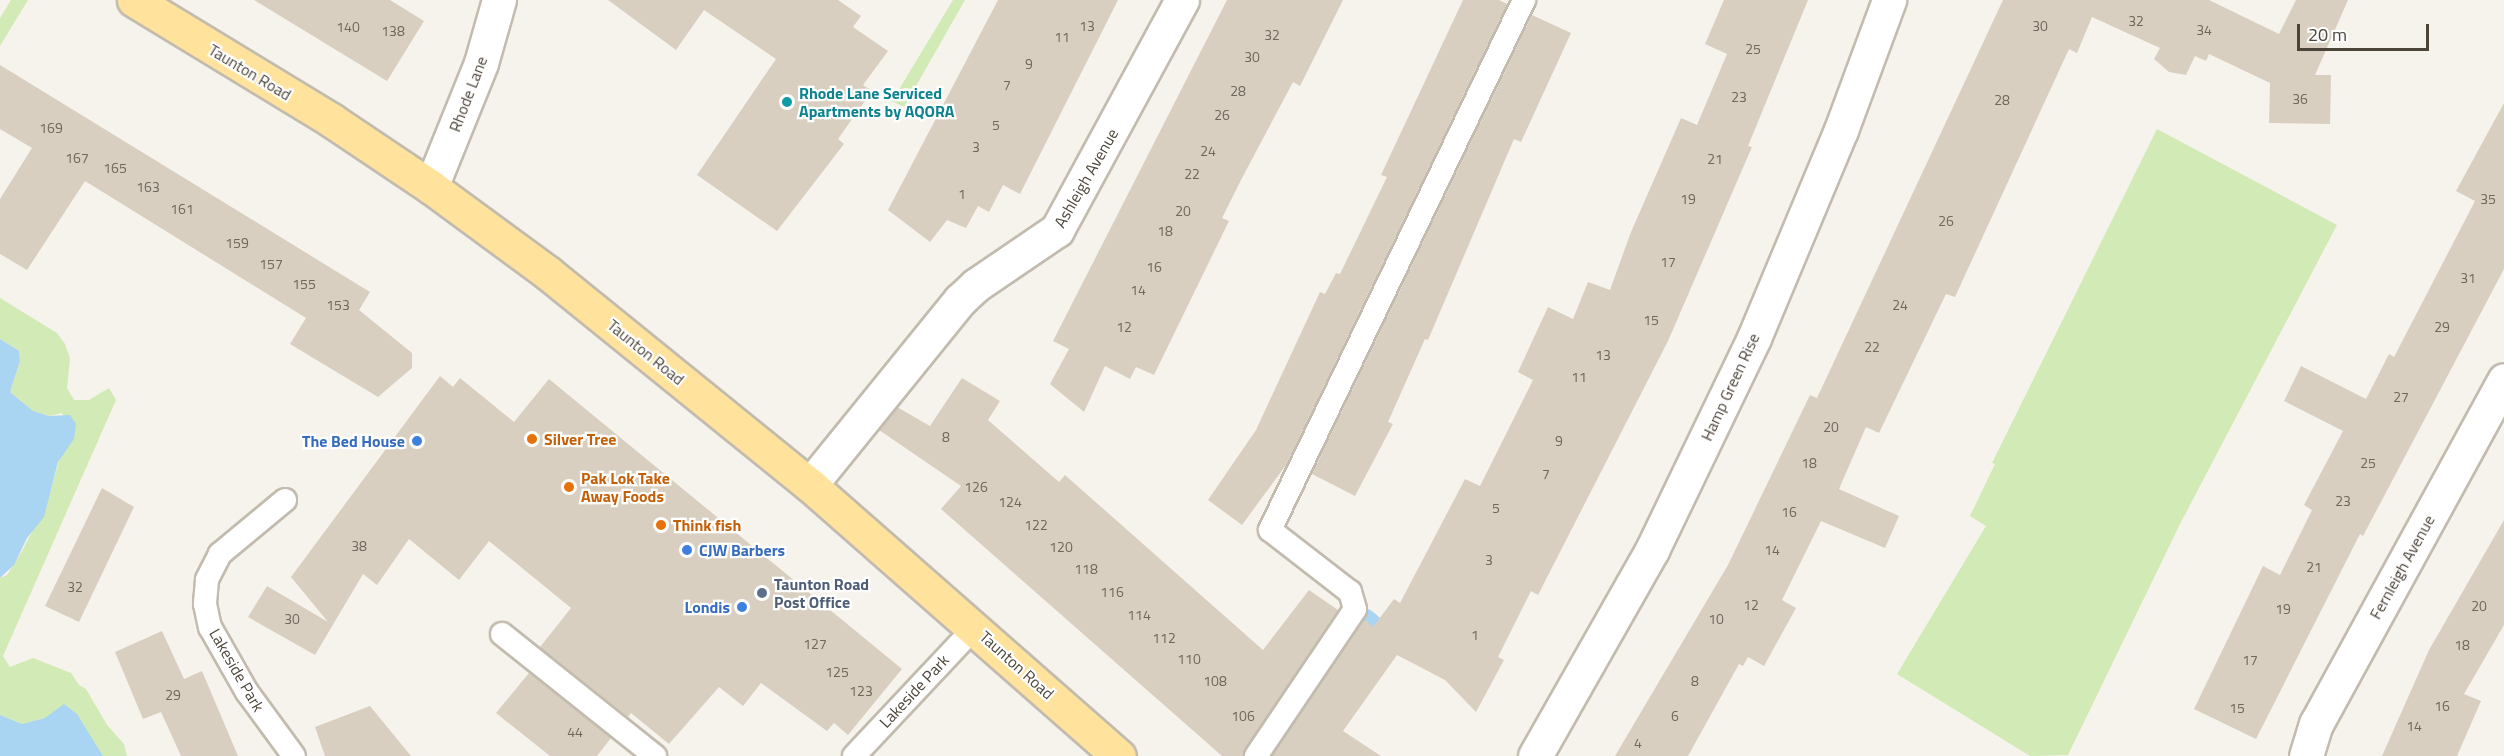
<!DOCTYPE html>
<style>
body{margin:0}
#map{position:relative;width:2504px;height:756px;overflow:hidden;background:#f6f3ec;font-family:"Titillium Web",sans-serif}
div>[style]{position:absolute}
.green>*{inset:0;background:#d2eab5}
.water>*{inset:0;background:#a9d4f2}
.stream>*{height:14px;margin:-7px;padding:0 7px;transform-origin:7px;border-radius:7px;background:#a9d4f2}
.building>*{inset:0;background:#d8cfc1}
.roads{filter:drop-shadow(2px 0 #c2bbae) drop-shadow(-2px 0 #c2bbae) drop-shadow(0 2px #c2bbae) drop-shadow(0 -2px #c2bbae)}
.service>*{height:22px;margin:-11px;padding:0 11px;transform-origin:11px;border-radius:11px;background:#fff}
.minor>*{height:33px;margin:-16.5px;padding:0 16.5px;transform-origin:16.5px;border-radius:16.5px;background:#fff}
.primary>*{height:33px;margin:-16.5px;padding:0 16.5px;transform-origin:16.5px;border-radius:16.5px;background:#ffe39c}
.dots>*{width:16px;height:16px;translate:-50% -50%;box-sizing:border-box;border:3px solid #fff;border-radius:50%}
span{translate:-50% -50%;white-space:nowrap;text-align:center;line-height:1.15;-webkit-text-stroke:4.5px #fff;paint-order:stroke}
.number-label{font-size:14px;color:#6e675b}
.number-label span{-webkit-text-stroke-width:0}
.street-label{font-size:16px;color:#4b4439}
.culture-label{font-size:16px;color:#0d838f;font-weight:700}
.left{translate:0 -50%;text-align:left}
.food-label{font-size:16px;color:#c56008;font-weight:700}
.shop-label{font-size:16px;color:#366cbe;font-weight:700}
.right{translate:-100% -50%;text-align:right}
.service-label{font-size:16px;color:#4e5e75;font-weight:700}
.scale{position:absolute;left:2297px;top:24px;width:132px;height:27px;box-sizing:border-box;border:3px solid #4b4439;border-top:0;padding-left:8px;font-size:18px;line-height:21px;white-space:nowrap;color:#4b4439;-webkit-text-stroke:4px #fff;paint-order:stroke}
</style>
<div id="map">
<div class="green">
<i style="clip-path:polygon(11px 0,28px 0,0 46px,0 18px)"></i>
<i style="clip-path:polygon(953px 0,965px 0,904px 107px,892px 101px)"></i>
<i style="clip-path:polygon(2157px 129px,2337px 225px,2180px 524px,2068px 755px,2030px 756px,1897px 674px,1986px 526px,1970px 516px,1995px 464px,1992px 463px)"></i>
<i style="clip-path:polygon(0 298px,57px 333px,65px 344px,70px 358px,67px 388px,74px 400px,89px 400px,109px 388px,116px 400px,3px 656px,10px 667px,33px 658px,71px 673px,79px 685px,86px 689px,107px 725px,124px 744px,127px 756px,103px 756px,89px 737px,45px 718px,22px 724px,0 715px,0 578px,7px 575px,22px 551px,47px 503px,61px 454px,74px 439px,62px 413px,49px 416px,33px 411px,10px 392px,20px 361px,19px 351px,0 339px)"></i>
</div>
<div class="water">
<i style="clip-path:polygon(0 339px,19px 351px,20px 361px,10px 392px,33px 411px,49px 416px,70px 415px,76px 424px,74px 439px,58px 462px,44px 517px,27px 538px,14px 565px,0 578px)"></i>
<i style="clip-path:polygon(64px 704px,77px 714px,103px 756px,0 756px,0 715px,22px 724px,45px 718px)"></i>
</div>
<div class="stream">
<i style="left:1367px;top:616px;width:30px;rotate:40deg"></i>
</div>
<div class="building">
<i style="clip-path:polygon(254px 0,390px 0,424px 21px,387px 81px)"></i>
<i style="clip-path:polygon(608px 0,838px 0,861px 16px,853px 27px,888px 51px,863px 85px,872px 91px,838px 139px,844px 144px,777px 231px,697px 175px,776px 59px,704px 10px,676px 50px)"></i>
<i style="clip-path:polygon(998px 0,1118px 0,1020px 194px,1003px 185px,989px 212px,978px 206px,966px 228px,947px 220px,930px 242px,888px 210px)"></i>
<i style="clip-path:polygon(1227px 0,1343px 0,1300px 86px,1293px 82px,1241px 180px,1222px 218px,1229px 221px,1154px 375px,1136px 367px,1130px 379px,1105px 366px,1084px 412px,1050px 384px,1069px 349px,1053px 341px)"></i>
<i style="clip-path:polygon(1463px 0,1499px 0,1507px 4px,1286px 465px,1242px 525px,1208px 500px,1256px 430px,1320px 292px,1325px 294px,1336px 273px,1340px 274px,1387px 177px,1381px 175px)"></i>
<i style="clip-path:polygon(1724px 0,1808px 0,1748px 146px,1752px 147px,1668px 341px,1538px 595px,1531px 591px,1498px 657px,1504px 660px,1476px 712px,1445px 680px,1397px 655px,1343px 731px,1381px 756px,1272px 756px,1360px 625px,1366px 620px,1373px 627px,1394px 599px,1400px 603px,1465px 479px,1480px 486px,1533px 380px,1518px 372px,1548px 307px,1573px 319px,1588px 282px,1610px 290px,1631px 232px,1681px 118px,1697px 125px,1727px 54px,1705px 44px)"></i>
<i style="clip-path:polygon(2003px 0,2209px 0,2279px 34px,2296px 0,2348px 0,2315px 75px,2331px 75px,2330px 124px,2269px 123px,2270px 83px,2209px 54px,2206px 61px,2195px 56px,2186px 75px,2169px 72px,2154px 59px,2160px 48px,2092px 17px,2077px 53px,2069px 49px,1955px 297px,1946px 294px,1879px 433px,1866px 427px,1839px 489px,1899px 516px,1885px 548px,1821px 521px,1782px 600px,1796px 608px,1764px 666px,1748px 657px,1743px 666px,1739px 664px,1688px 756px,1615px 756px,1728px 565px,1810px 395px,1817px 398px)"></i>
<i style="clip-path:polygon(1532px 15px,1571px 33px,1521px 142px,1514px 139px,1428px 340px,1425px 339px,1388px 422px,1393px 424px,1355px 496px,1312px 474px)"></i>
<i style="clip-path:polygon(0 65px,370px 292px,359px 310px,412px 353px,412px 368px,378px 397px,290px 344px,306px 318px,85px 181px,27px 270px,0 254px,0 199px,32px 148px,0 129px)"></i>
<i style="clip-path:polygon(2504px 103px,2504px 269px,2363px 536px,2360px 534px,2256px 739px,2194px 709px,2263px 566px,2280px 575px,2312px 510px,2304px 505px,2343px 431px,2284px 401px,2301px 366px,2366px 399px,2389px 354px,2394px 357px,2475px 201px,2456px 191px)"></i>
<i style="clip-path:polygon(440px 376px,453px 387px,460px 378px,514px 422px,549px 379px,902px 669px,848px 735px,834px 723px,827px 731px,761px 683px,743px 706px,719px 687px,669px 744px,631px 713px,628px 717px,540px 647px,571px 608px,489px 541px,459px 580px,409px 539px,377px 585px,363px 574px,315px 655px,248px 617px,267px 586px,328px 622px,291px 577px)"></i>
<i style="clip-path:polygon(962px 378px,1000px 401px,988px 420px,1059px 482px,1065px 475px,1263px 650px,1309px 590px,1338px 610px,1243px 756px,1222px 756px,941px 509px,961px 486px,879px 430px,897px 407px,930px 426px)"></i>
<i style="clip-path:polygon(102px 488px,134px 507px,79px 622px,45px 606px)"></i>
<i style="clip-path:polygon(2504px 520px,2504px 625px,2464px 694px,2481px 701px,2457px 756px,2382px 756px,2429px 650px)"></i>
<i style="clip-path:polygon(162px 631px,184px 679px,202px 671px,238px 756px,181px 756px,161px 712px,143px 719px,115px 652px)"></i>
<i style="clip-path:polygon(529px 673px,611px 738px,597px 756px,550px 756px,496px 713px)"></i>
<i style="clip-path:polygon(370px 706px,411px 756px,325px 756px,315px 727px)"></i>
</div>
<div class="roads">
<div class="service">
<i style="left:285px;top:500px;width:85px;rotate:140.3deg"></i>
<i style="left:220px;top:554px;width:29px;rotate:117deg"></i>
<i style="left:207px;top:580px;width:24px;rotate:95deg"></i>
<i style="left:205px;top:604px;width:24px;rotate:78deg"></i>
<i style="left:210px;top:627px;width:75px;rotate:60.4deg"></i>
<i style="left:247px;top:692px;width:79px;rotate:53.7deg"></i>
<i style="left:502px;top:634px;width:196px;rotate:38.6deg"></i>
<i style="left:854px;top:756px;width:177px;rotate:-46.8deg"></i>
<i style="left:1256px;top:756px;width:177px;rotate:-56deg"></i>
<i style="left:1355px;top:609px;width:18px;rotate:-106deg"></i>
<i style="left:1350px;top:592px;width:101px;rotate:-142.2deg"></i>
<i style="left:1270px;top:530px;width:588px;rotate:-64.39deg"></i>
</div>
<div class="minor">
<i style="left:431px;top:187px;width:134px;rotate:-68deg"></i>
<i style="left:481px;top:63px;width:66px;rotate:-74.1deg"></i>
<i style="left:810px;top:485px;width:238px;rotate:-51deg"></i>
<i style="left:960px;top:300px;width:22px;rotate:-43deg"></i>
<i style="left:976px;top:285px;width:98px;rotate:-34.2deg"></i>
<i style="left:1057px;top:230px;width:262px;rotate:-61.5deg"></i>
<i style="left:1535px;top:756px;width:237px;rotate:-60.4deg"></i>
<i style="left:1652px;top:550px;width:235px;rotate:-64.3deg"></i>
<i style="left:1754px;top:338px;width:225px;rotate:-67.3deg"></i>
<i style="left:1841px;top:130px;width:139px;rotate:-69.7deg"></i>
<i style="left:2306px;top:756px;width:34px;rotate:-73deg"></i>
<i style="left:2316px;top:724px;width:392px;rotate:-61.3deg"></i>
</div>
<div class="primary">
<i style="left:134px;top:0;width:231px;rotate:31.3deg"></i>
<i style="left:331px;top:120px;width:120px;rotate:33.8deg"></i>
<i style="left:431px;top:187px;width:145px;rotate:36.3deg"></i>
<i style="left:548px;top:273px;width:337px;rotate:39deg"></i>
<i style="left:810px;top:485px;width:411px;rotate:41.3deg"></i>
</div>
</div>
<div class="dots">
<i style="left:787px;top:102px;background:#0f9aa8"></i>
<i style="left:532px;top:439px;background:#e8710a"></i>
<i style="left:417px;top:441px;background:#3f7fe0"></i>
<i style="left:569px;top:487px;background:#e8710a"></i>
<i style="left:661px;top:525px;background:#e8710a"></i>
<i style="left:687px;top:550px;background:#3f7fe0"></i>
<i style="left:762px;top:593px;background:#5c6f8a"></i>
<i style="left:742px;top:607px;background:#3f7fe0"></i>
</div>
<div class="number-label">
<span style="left:2136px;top:21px">32</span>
<span style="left:1087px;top:26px">13</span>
<span style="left:2040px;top:26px">30</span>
<span style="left:348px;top:27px">140</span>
<span style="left:2204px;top:30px">34</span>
<span style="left:393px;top:31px">138</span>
<span style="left:1272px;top:35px">32</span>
<span style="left:1062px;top:37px">11</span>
<span style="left:1753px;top:49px">25</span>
<span style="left:1252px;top:57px">30</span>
<span style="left:1029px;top:64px">9</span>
<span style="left:1007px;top:85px">7</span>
<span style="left:1238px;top:91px">28</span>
<span style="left:1739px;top:97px">23</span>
<span style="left:2300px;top:99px">36</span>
<span style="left:2002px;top:100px">28</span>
<span style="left:1222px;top:115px">26</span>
<span style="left:996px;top:125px">5</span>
<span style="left:51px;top:128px">169</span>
<span style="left:976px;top:147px">3</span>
<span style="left:1208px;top:151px">24</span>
<span style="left:77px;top:158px">167</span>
<span style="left:1715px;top:159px">21</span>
<span style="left:115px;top:168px">165</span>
<span style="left:1192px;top:174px">22</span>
<span style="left:148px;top:187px">163</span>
<span style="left:962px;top:194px">1</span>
<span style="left:1688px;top:199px">19</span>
<span style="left:2488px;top:199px">35</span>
<span style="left:182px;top:209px">161</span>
<span style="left:1183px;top:211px">20</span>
<span style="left:1946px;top:221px">26</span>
<span style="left:1165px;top:231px">18</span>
<span style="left:237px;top:243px">159</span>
<span style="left:1668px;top:262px">17</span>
<span style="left:271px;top:264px">157</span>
<span style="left:1154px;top:267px">16</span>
<span style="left:2468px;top:278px">31</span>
<span style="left:304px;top:284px">155</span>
<span style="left:1138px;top:290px">14</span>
<span style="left:338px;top:305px">153</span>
<span style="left:1900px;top:305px">24</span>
<span style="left:1651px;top:320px">15</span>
<span style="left:1124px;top:327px">12</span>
<span style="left:2442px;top:327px">29</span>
<span style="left:1872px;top:347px">22</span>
<span style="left:1603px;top:355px">13</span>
<span style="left:1579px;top:377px">11</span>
<span style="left:2401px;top:397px">27</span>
<span style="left:1831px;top:427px">20</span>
<span style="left:946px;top:437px">8</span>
<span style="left:1559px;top:441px">9</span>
<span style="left:1809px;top:463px">18</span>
<span style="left:2368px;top:463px">25</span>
<span style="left:1546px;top:474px">7</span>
<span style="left:976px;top:487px">126</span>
<span style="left:2343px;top:501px">23</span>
<span style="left:1010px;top:502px">124</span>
<span style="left:1496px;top:508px">5</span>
<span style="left:1789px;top:512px">16</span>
<span style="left:1036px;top:525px">122</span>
<span style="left:359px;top:546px">38</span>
<span style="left:1061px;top:547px">120</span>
<span style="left:1772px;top:550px">14</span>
<span style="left:1489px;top:560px">3</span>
<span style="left:2314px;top:567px">21</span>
<span style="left:1086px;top:569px">118</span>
<span style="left:75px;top:587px">32</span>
<span style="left:1112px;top:592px">116</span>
<span style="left:1751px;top:605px">12</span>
<span style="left:2479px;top:606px">20</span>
<span style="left:2283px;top:609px">19</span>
<span style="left:1139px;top:615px">114</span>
<span style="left:292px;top:619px">30</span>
<span style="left:1716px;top:619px">10</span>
<span style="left:1475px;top:635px">1</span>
<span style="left:1164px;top:638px">112</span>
<span style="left:815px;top:644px">127</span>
<span style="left:2462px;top:645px">18</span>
<span style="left:1189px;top:659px">110</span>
<span style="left:2250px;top:660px">17</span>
<span style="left:837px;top:672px">125</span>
<span style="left:1215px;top:681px">108</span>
<span style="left:1695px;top:681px">8</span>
<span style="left:861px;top:691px">123</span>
<span style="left:173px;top:695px">29</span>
<span style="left:2442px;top:706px">16</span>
<span style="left:2237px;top:708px">15</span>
<span style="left:1243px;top:716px">106</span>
<span style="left:1675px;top:716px">6</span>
<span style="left:2414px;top:726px">14</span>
<span style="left:575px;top:732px">44</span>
<span style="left:1638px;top:743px">4</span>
</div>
<div class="street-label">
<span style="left:250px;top:72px;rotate:31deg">Taunton Road</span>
<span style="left:468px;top:94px;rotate:-69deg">Rhode Lane</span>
<span style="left:1086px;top:178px;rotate:-60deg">Ashleigh Avenue</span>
<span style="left:646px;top:352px;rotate:39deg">Taunton Road</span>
<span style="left:1730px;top:387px;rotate:-65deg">Hamp Green Rise</span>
<span style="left:2402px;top:567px;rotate:-61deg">Fernleigh Avenue</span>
<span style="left:1017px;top:665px;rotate:42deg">Taunton Road</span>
<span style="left:237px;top:670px;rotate:60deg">Lakeside Park</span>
<span style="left:914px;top:691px;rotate:-47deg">Lakeside Park</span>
</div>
<div class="culture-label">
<span class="left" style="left:799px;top:102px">Rhode Lane Serviced<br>Apartments by AQORA</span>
</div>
<div class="food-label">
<span class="left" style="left:544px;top:439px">Silver Tree</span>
<span class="left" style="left:581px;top:487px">Pak Lok Take<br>Away Foods</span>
<span class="left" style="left:673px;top:525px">Think fish</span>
</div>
<div class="shop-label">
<span class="right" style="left:405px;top:441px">The Bed House</span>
<span class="left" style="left:699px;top:550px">CJW Barbers</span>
<span class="right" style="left:730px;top:607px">Londis</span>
</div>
<div class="service-label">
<span class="left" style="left:774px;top:593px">Taunton Road<br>Post Office</span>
</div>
<div class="scale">20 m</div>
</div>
